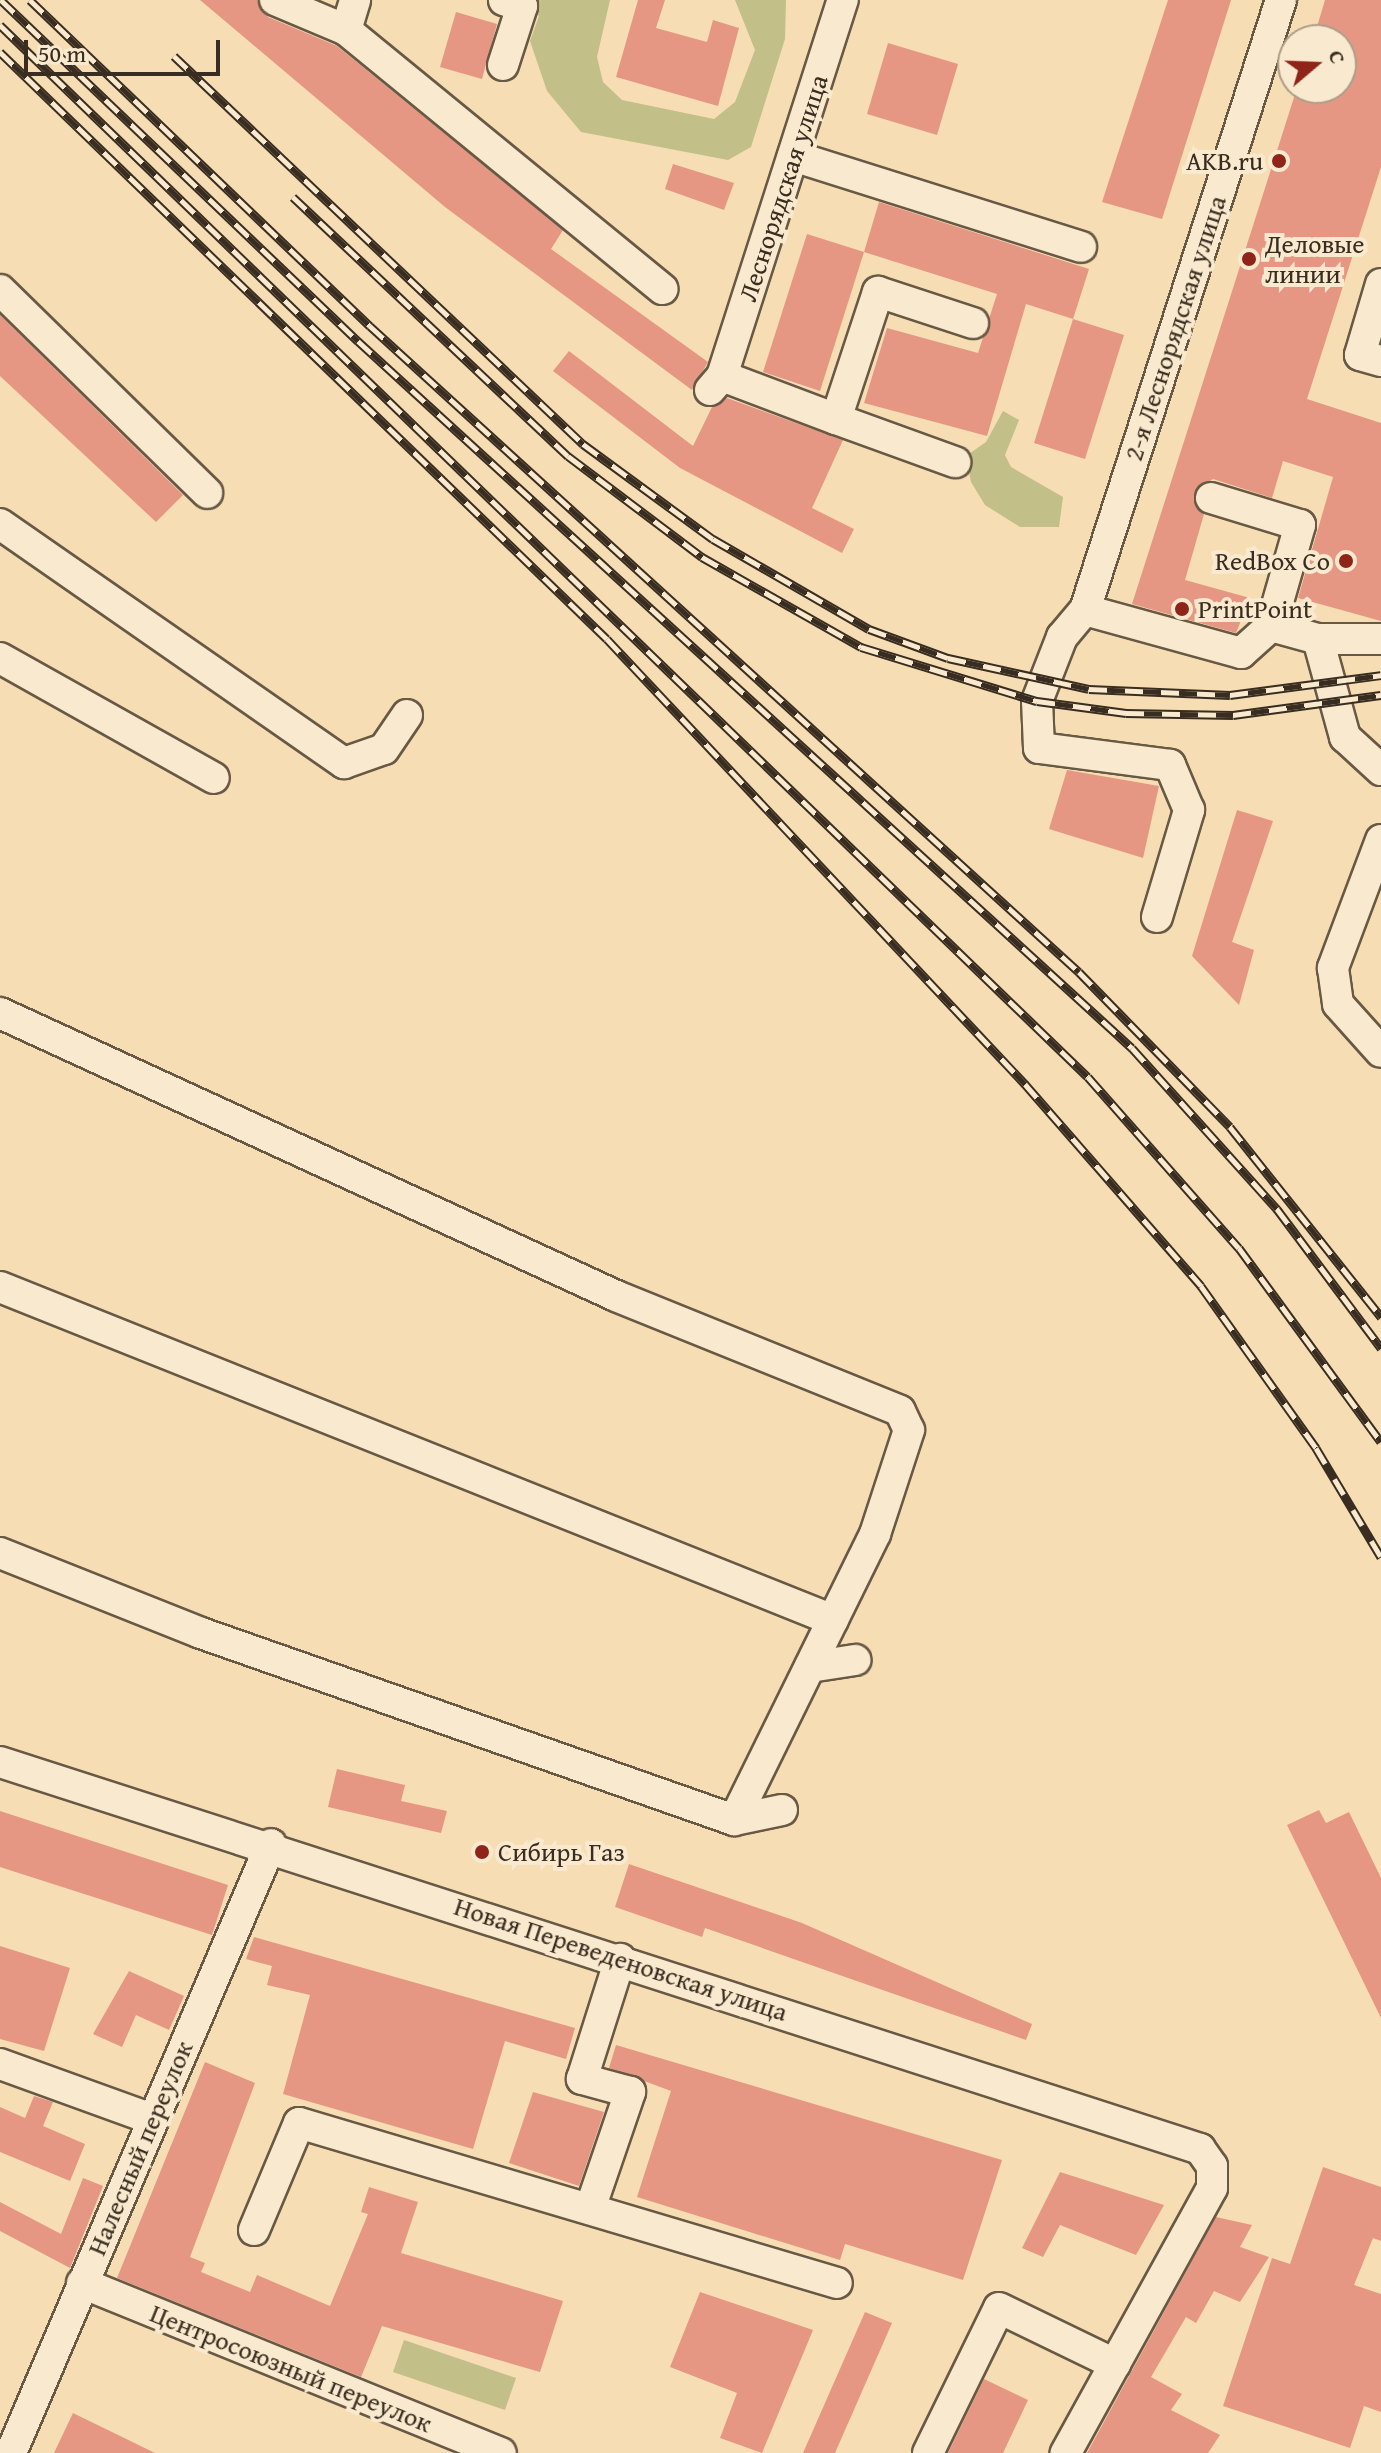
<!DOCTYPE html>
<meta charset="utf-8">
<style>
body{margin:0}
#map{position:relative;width:1381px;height:2453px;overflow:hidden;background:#f6ddb3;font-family:"Gentium Book Plus",serif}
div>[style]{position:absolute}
.green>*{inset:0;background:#c3bf88}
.building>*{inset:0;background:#e69784}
.roads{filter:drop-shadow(2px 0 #685945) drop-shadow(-2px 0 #685945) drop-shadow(0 2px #685945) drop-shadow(0 -2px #685945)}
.minor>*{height:30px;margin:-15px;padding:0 15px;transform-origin:15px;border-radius:15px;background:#f9e9ce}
.rail>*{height:9px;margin-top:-4.5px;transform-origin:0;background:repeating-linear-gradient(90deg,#f9e9ce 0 18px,#382d20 0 36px);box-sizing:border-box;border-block:2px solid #382d20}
.dots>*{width:22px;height:22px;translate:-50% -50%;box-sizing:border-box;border:4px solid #f9e9ce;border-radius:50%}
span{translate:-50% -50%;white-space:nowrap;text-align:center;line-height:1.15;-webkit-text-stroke:8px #f9e9ce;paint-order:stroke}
.poi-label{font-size:26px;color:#382d20}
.right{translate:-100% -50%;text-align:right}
.left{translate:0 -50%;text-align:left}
.street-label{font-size:26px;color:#382d20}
.north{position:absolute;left:1277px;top:24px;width:80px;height:80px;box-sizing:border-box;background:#f9e9ce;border:2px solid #ac9e88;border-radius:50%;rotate:71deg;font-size:22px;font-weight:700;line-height:32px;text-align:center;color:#382d20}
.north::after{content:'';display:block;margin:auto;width:28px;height:36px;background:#8f2418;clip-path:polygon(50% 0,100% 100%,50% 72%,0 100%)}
.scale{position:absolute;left:24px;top:40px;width:196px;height:36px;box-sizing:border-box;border:4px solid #382d20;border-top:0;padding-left:10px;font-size:24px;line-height:28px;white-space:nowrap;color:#382d20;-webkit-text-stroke:6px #f9e9ce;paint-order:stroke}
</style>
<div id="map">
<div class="green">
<i style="clip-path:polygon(524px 0,610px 0,597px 57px,603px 82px,622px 100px,714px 119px,735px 102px,755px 50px,735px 0,786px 0,785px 39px,751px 147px,728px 160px,581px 132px,547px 91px,530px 41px,539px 16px)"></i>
<i style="clip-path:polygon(1003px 411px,1019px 420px,1005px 455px,1011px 467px,1063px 497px,1059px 527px,1020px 527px,985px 505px,971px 482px,966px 456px,986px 442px)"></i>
<i style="clip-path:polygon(404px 2340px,516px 2378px,505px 2410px,393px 2372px)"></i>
</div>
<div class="building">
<i style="clip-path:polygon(200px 0,257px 0,268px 17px,337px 46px,563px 230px,551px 249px,708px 362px,692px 390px,445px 207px)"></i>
<i style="clip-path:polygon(638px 0,665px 0,656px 28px,707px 42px,713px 20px,739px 28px,718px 106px,616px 77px)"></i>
<i style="clip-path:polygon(1168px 0,1231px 0,1162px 219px,1102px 202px)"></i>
<i style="clip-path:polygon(1325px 0,1381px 0,1381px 167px,1307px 399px,1381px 423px,1381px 621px,1298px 598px,1333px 477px,1283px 461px,1272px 498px,1213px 479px,1194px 494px,1204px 514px,1185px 580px,1250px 598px,1236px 633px,1132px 604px,1297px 88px,1341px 88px,1341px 40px,1313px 40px)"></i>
<i style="clip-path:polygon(456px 12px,497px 24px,482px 79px,440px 67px)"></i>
<i style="clip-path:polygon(888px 43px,958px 64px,937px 135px,867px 114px)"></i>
<i style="clip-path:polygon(673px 164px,734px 183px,724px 210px,665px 189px)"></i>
<i style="clip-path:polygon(879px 202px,1089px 269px,1073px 319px,1026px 304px,987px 436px,864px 403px,887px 328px,978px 353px,997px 294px,864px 252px)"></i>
<i style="clip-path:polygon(807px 234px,864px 252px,820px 391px,763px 372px)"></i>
<i style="clip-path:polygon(0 315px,183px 495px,156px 522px,0 376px)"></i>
<i style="clip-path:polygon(1073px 319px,1124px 335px,1085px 459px,1034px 443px)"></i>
<i style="clip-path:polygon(569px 351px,693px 446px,712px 407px,727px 398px,843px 440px,812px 508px,854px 529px,842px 553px,680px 468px,553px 371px)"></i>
<i style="clip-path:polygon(1067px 770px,1159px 786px,1143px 858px,1049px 829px)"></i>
<i style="clip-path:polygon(1237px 810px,1273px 821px,1232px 942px,1254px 950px,1239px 1005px,1192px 956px)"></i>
<i style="clip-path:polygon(337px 1769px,405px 1785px,401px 1801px,447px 1811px,441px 1833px,328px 1807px)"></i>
<i style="clip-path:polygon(1319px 1810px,1326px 1823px,1349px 1812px,1381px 1878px,1381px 2018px,1287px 1825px)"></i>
<i style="clip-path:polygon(0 1811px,228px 1885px,212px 1935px,0 1867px)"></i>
<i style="clip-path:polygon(629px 1864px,802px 1923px,1032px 2024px,1026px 2040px,705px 1928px,702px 1937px,615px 1907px)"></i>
<i style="clip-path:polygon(254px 1937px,575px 2028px,566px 2059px,505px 2041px,473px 2149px,283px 2094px,310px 1995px,267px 1985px,272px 1966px,246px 1959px)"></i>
<i style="clip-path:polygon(0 1946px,70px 1968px,44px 2051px,0 2039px)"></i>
<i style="clip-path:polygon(129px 1971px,184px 1996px,169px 2030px,136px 2015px,122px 2047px,93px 2034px)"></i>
<i style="clip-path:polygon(616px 2045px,1002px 2160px,963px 2280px,845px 2244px,840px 2260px,637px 2197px,671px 2091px,609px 2068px)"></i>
<i style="clip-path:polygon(205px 2062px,255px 2083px,190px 2257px,205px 2263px,201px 2272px,250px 2292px,257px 2275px,330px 2306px,368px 2214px,361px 2212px,369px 2187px,418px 2202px,401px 2253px,563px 2301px,540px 2372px,382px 2326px,361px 2377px,117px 2278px)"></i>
<i style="clip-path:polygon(533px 2092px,604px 2112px,579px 2186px,509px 2163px)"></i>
<i style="clip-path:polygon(34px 2096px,53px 2102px,43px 2126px,85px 2144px,70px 2181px,0 2152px,0 2107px,25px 2118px)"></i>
<i style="clip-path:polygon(1323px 2167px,1381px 2187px,1381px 2241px,1373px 2238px,1354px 2285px,1381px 2294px,1381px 2412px,1364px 2406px,1350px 2448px,1223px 2406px,1272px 2258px,1290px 2264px)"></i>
<i style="clip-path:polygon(1060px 2172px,1164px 2205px,1136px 2255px,1060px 2225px,1043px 2257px,1022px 2248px)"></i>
<i style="clip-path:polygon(83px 2178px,103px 2186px,70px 2268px,0 2231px,0 2202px,61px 2234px)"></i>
<i style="clip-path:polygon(1216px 2217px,1252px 2225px,1240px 2247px,1269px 2257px,1240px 2302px,1214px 2291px,1196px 2323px,1186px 2317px,1151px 2377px,1182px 2394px,1171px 2410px,1220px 2435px,1208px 2453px,1087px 2453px)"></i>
<i style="clip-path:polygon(700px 2292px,813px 2330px,762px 2453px,720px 2438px,737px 2393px,670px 2367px)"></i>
<i style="clip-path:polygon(865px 2312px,892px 2323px,835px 2453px,803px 2453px)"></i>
<i style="clip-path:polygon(984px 2379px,1028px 2400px,1003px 2453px,948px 2453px)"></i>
<i style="clip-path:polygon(73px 2413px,155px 2453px,54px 2453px)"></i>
</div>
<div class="roads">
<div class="minor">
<i style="left:275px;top:0;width:77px;rotate:22.9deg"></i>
<i style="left:346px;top:30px;width:409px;rotate:39.3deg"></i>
<i style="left:346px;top:30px;width:31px;rotate:-73deg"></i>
<i style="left:503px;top:65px;width:62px;rotate:-72.1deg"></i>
<i style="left:522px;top:6px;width:19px;rotate:-162deg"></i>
<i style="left:793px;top:156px;width:302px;rotate:17.5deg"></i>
<i style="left:1381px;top:284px;width:74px;rotate:106.5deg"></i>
<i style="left:1360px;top:355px;width:22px;rotate:16deg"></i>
<i style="left:0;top:290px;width:290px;rotate:44.4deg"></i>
<i style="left:722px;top:376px;width:395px;rotate:-72.2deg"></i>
<i style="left:710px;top:390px;width:18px;rotate:-49deg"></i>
<i style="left:722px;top:376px;width:122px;rotate:20.7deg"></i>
<i style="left:836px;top:419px;width:134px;rotate:-71.7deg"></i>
<i style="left:878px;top:292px;width:100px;rotate:18.1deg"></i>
<i style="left:836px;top:419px;width:127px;rotate:19.9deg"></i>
<i style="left:1211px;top:498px;width:93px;rotate:16.9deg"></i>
<i style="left:1300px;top:525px;width:105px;rotate:106deg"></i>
<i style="left:0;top:524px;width:419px;rotate:34.8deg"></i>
<i style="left:344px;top:763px;width:42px;rotate:-19.3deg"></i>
<i style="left:384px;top:749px;width:41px;rotate:-55.9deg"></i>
<i style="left:1085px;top:610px;width:162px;rotate:15.4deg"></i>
<i style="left:1241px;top:653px;width:40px;rotate:-42deg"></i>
<i style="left:1271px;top:626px;width:49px;rotate:15.5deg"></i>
<i style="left:1318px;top:639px;width:63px"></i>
<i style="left:1318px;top:639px;width:102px;rotate:74.6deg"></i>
<i style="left:1345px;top:737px;width:49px;rotate:42.5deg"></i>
<i style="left:0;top:658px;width:245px;rotate:29.3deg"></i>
<i style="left:1381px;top:840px;width:137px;rotate:110.6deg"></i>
<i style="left:1333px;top:968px;width:36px;rotate:82deg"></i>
<i style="left:1338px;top:1004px;width:64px;rotate:48.1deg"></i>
<i style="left:1157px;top:917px;width:112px;rotate:-73.3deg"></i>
<i style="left:1189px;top:810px;width:49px;rotate:-112.9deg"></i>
<i style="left:1170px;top:765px;width:132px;rotate:-172.6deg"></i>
<i style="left:1039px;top:748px;width:47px;rotate:-92.4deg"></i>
<i style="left:1037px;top:701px;width:69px;rotate:-68.7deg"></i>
<i style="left:1062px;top:637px;width:35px;rotate:-50deg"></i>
<i style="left:1085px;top:610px;width:641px;rotate:-72.19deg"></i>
<i style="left:0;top:1013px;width:678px;rotate:24.67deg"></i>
<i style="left:616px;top:1296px;width:306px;rotate:22deg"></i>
<i style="left:900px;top:1411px;width:21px;rotate:65deg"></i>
<i style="left:909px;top:1430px;width:109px;rotate:108.1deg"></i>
<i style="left:875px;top:1534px;width:319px;rotate:116.2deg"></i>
<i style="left:734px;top:1820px;width:565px;rotate:-160.67deg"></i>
<i style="left:201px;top:1633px;width:216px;rotate:-158.3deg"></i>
<i style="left:0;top:1287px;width:897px;rotate:21.79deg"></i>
<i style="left:810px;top:1667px;width:46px;rotate:-8.8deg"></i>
<i style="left:0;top:1762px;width:1261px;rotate:17.87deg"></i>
<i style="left:1200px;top:2149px;width:21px;rotate:55deg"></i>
<i style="left:1212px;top:2166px;width:22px;rotate:90deg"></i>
<i style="left:1212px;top:2188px;width:303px;rotate:118.9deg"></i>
<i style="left:734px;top:1820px;width:49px;rotate:-11.8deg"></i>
<i style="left:0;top:2064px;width:162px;rotate:19.9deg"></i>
<i style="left:590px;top:2209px;width:124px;rotate:-71.1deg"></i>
<i style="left:630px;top:2092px;width:50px;rotate:-164.8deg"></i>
<i style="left:582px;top:2079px;width:126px;rotate:-72.4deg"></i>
<i style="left:254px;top:2230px;width:116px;rotate:-67.2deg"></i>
<i style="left:299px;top:2123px;width:561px;rotate:16.56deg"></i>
<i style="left:82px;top:2283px;width:452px;rotate:22.1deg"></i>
<i style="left:11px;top:2453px;width:662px;rotate:-66.88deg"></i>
<i style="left:928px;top:2453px;width:161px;rotate:-63.9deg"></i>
<i style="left:999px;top:2308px;width:129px;rotate:25.8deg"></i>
</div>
</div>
<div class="rail">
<i style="left:1px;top:0;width:494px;rotate:43.7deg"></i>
<i style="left:358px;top:341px;width:1048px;rotate:42.41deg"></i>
<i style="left:1132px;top:1048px;width:217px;rotate:48deg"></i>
<i style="left:1277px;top:1209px;width:174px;rotate:53.2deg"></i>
<i style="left:30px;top:0;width:471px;rotate:43.8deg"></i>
<i style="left:370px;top:326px;width:959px;rotate:42.34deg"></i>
<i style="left:1079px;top:972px;width:216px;rotate:45.7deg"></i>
<i style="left:1230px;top:1127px;width:243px;rotate:51.5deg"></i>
<i style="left:0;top:25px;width:1513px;rotate:44.04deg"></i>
<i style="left:1088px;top:1077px;width:228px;rotate:48.6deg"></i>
<i style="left:1239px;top:1248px;width:240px;rotate:53.8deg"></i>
<i style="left:0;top:52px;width:844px;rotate:44.04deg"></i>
<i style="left:607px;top:639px;width:611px;rotate:46.79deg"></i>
<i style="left:1025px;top:1084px;width:268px;rotate:48.9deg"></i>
<i style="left:1201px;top:1286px;width:199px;rotate:54.6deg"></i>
<i style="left:1316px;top:1448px;width:127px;rotate:59.2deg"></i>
<i style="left:174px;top:56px;width:564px;rotate:43.49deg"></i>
<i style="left:583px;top:444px;width:161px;rotate:36.2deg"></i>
<i style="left:713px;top:539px;width:180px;rotate:30deg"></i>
<i style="left:869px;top:629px;width:84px;rotate:20.2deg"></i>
<i style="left:948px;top:658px;width:144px;rotate:12.4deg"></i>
<i style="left:1089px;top:689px;width:141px;rotate:2.4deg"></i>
<i style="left:1230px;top:695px;width:152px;rotate:-7.5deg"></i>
<i style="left:293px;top:197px;width:378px;rotate:43.3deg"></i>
<i style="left:568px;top:456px;width:168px;rotate:37deg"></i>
<i style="left:702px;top:557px;width:183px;rotate:29.5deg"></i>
<i style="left:861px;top:647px;width:184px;rotate:17.1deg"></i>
<i style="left:1037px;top:701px;width:90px;rotate:7.7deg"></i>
<i style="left:1126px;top:713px;width:107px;rotate:1.1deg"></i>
<i style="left:1233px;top:715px;width:149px;rotate:-7.7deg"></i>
</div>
<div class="dots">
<i style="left:1279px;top:161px;background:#8f2418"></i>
<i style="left:1249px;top:259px;background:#8f2418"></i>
<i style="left:1346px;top:561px;background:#8f2418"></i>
<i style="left:1182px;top:609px;background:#8f2418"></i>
<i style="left:482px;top:1852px;background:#8f2418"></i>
</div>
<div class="poi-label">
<span class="right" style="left:1263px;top:161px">AKB.ru</span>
<span class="left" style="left:1265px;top:259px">Деловые<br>линии</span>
<span class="right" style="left:1330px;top:561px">RedBox Co</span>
<span class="left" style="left:1198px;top:609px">PrintPoint</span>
<span class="left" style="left:498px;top:1852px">Сибирь Газ</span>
</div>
<div class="street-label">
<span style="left:783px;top:188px;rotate:-72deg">Леснорядская улица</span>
<span style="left:1175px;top:328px;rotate:-72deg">2-я Леснорядская улица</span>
<span style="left:621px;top:1959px;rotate:18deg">Новая Переведеновская улица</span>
<span style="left:140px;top:2148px;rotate:-67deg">Налесный переулок</span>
<span style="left:291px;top:2368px;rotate:22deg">Центросоюзный переулок</span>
</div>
<div class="north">С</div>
<div class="scale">50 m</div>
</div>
